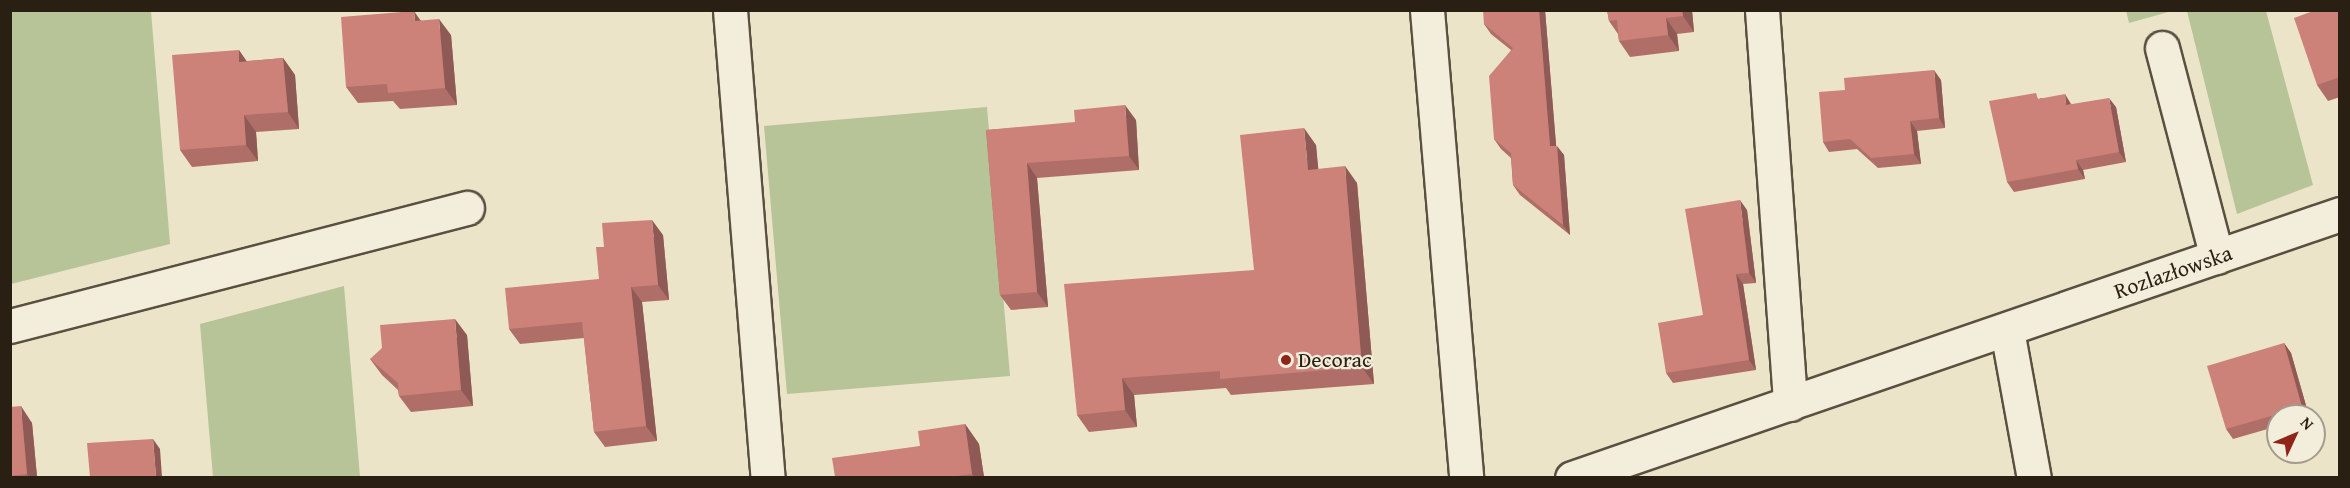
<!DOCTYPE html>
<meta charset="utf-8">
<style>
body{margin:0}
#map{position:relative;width:2350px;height:488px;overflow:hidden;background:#ece4c8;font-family:"Gentium Book Plus",serif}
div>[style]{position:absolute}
.green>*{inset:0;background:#b7c497}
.roads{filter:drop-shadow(2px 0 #5a5040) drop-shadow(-2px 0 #5a5040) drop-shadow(0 2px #5a5040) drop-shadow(0 -2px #5a5040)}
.minor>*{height:33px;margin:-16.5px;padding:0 16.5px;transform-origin:16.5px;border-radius:16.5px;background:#f3eddb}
.wall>*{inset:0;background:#af6f68}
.shaded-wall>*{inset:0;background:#8f5a55}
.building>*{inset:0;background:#cc8179}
.dots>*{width:16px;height:16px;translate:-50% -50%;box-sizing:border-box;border:3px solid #f3eddb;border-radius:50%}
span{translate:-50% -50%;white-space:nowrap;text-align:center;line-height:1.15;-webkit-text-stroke:4.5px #f3eddb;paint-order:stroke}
.street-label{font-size:22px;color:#2a1f13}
.poi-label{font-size:22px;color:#2a1f13}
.left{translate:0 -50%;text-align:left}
.frame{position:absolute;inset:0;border:12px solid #2a1f13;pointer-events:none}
.north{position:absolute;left:2266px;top:404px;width:60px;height:60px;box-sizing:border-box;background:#f3eddb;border:2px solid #a39b8b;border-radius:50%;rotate:46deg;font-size:16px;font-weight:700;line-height:24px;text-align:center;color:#2a1f13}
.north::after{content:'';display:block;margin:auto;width:21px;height:27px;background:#8f2418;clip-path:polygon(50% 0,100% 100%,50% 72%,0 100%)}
</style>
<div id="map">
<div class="green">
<i style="clip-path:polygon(11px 10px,151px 11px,170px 244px,11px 284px)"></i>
<i style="clip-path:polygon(2126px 10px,2172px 10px,2172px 11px,2129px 23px)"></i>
<i style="clip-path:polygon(2187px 11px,2266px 11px,2313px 185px,2237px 214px)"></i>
<i style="clip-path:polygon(987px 107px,1010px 376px,787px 394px,764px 126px)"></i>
<i style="clip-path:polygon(344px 286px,360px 477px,213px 477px,200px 324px)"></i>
</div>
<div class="roads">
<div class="minor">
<i style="left:730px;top:10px;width:470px;rotate:85.4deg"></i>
<i style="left:1427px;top:10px;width:470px;rotate:85.2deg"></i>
<i style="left:1762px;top:10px;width:395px;rotate:85.9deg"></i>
<i style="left:2162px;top:48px;width:216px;rotate:75.3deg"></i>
<i style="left:10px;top:326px;width:472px;rotate:-14.5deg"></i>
<i style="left:2007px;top:330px;width:150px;rotate:79.7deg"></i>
<i style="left:1572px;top:478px;width:812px;rotate:-18.97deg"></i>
</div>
</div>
<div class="wall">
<i style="clip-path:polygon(1545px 10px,1556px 146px,1564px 155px,1570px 235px,1520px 195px,1513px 185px,1511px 158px,1501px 149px,1494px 139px,1511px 50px,1491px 34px,1484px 24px)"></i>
<i style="clip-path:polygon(1607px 10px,1692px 10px,1694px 32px,1677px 34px,1679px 51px,1630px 57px,1619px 41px,1618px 34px,1609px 21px)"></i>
<i style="clip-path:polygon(2340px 10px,2340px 97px,2328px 101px,2317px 85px)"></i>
<i style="clip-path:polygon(420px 20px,451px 35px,457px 105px,400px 109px,393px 101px,358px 103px,346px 87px)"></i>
<i style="clip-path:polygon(283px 58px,295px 75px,299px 129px,256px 132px,258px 161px,192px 167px,180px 150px,247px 61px)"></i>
<i style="clip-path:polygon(1941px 80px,1945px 128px,1917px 131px,1921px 164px,1878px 168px,1857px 149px,1829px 152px,1823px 142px,1845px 90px)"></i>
<i style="clip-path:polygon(2040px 98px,2072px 104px,2116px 107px,2126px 162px,2083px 170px,2085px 179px,2014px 192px,2007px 182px)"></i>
<i style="clip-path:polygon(1136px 120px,1139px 170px,1037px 178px,1048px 307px,1011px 310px,1000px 295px,986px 130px)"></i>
<i style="clip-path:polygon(1316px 145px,1318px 169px,1357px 183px,1374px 384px,1231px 395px,1226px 388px,1134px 395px,1137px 427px,1089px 432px,1077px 415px,1254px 270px)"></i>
<i style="clip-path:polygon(1747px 210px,1756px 283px,1743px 284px,1756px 370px,1673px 383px,1666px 373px,1703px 315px)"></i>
<i style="clip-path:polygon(663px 235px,669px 300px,642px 302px,657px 441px,605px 447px,594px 432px,584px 338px,520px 344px,509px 329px,599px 279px,604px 247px)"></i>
<i style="clip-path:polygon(467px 335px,473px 406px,411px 412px,399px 396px,398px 390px,382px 375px,370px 359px)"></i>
<i style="clip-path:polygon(2284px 343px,2291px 353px,2309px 416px,2278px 416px,2278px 426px,2233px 439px,2226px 429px)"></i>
<i style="clip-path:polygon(10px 407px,32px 423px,37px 477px,10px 477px)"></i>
<i style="clip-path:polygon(965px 424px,979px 444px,984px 477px,835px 477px,920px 446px)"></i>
</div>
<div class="shaded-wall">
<i style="clip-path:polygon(1539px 10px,1545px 10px,1557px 156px,1550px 146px)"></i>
<i style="clip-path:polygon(1682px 10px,1692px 10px,1694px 32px,1683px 16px)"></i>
<i style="clip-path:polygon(414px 11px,425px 27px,415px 21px)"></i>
<i style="clip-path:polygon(1666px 18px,1677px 34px,1679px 51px,1668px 35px)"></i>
<i style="clip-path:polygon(439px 19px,451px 35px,457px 105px,445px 88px)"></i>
<i style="clip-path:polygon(239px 50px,250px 66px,239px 62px)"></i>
<i style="clip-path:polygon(283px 58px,295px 75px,299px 129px,288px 112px)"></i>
<i style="clip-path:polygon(1934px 70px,1941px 80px,1945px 128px,1939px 118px)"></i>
<i style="clip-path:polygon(2065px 94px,2071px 104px,2066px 105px)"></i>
<i style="clip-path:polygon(2109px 98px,2116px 107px,2126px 162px,2119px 152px)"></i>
<i style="clip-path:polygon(1125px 105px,1136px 120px,1139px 170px,1129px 156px)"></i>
<i style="clip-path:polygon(244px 115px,256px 132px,258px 161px,246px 145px)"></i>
<i style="clip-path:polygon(1910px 121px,1917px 131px,1921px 164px,1914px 154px)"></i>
<i style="clip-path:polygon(1304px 128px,1316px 145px,1320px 186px,1308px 170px)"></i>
<i style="clip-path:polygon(1557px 146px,1564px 155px,1570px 235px,1563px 225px)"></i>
<i style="clip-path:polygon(2076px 160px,2083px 170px,2085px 179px,2078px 169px)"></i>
<i style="clip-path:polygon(1027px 163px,1037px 178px,1048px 307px,1037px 292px)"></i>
<i style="clip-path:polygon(1345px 166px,1357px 183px,1374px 384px,1362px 367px)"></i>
<i style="clip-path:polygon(1740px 200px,1747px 210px,1756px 283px,1749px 273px)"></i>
<i style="clip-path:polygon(652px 220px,663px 235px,669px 300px,658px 285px)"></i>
<i style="clip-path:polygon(1736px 274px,1743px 284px,1756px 370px,1749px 360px)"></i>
<i style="clip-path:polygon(631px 287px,642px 302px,657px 441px,646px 426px)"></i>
<i style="clip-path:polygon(455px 319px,467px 335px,473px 406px,461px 390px)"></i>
<i style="clip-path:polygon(2284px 343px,2291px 353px,2309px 416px,2302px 407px)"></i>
<i style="clip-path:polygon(1122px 378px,1134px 395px,1137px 427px,1125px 410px)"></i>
<i style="clip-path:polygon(21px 406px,32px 423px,37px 477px,29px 477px,27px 474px)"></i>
<i style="clip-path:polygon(965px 424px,979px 444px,984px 477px,974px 477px,972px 474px)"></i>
<i style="clip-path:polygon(153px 439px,160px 449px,162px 477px,156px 477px)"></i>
</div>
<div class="building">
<i style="clip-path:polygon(1483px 10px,1539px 10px,1550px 146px,1557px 146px,1563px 225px,1513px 185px,1511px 153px,1494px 139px,1489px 76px,1513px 48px,1484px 24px)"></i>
<i style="clip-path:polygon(1607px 10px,1682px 10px,1683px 16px,1666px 18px,1668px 35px,1619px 41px,1617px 20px,1609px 21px)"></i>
<i style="clip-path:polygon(2316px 10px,2340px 10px,2340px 77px,2317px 85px,2294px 18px)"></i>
<i style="clip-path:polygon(414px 11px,415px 21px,439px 19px,445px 88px,388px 93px,387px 84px,346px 87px,341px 17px)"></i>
<i style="clip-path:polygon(239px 50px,239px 62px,283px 58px,288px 112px,244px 115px,246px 145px,180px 150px,172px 55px)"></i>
<i style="clip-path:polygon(1934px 70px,1939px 118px,1910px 121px,1914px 154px,1871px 158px,1850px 139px,1823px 142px,1819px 92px,1845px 90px,1844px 78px)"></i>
<i style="clip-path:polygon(2036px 93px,2038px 99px,2065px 94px,2066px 105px,2109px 98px,2119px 152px,2076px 160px,2078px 169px,2007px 182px,1989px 101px)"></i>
<i style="clip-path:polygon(1125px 105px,1129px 156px,1027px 163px,1037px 292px,1000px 295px,986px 130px,1075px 122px,1074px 110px)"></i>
<i style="clip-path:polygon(1304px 128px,1308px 170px,1345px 166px,1362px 367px,1220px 379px,1220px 371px,1122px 378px,1125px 410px,1077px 415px,1064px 284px,1254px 270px,1240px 135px)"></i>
<i style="clip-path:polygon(1740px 200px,1749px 273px,1736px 274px,1749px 360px,1666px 373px,1658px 323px,1703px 315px,1685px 209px)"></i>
<i style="clip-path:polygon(652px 220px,658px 285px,631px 287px,646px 426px,594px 432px,582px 322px,509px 329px,505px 288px,599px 279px,596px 247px,604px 247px,602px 223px)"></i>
<i style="clip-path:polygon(455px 319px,461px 390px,399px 396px,398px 383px,370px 359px,382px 348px,380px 325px)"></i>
<i style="clip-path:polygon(2284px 343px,2302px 407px,2226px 429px,2207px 366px)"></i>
<i style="clip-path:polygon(21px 406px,27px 474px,10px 476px,10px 407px)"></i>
<i style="clip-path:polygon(965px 424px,972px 474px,950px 477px,835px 477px,832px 458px,920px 446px,918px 431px)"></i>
<i style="clip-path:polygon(153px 439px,156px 477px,90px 477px,87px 443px)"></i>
</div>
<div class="dots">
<i style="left:1286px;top:360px;background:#8f2418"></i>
</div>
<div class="street-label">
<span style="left:2173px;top:272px;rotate:-19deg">Rozlazłowska</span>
</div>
<div class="poi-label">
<span class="left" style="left:1298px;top:360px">Decorac</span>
</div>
<div class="frame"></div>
<div class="north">N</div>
</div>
